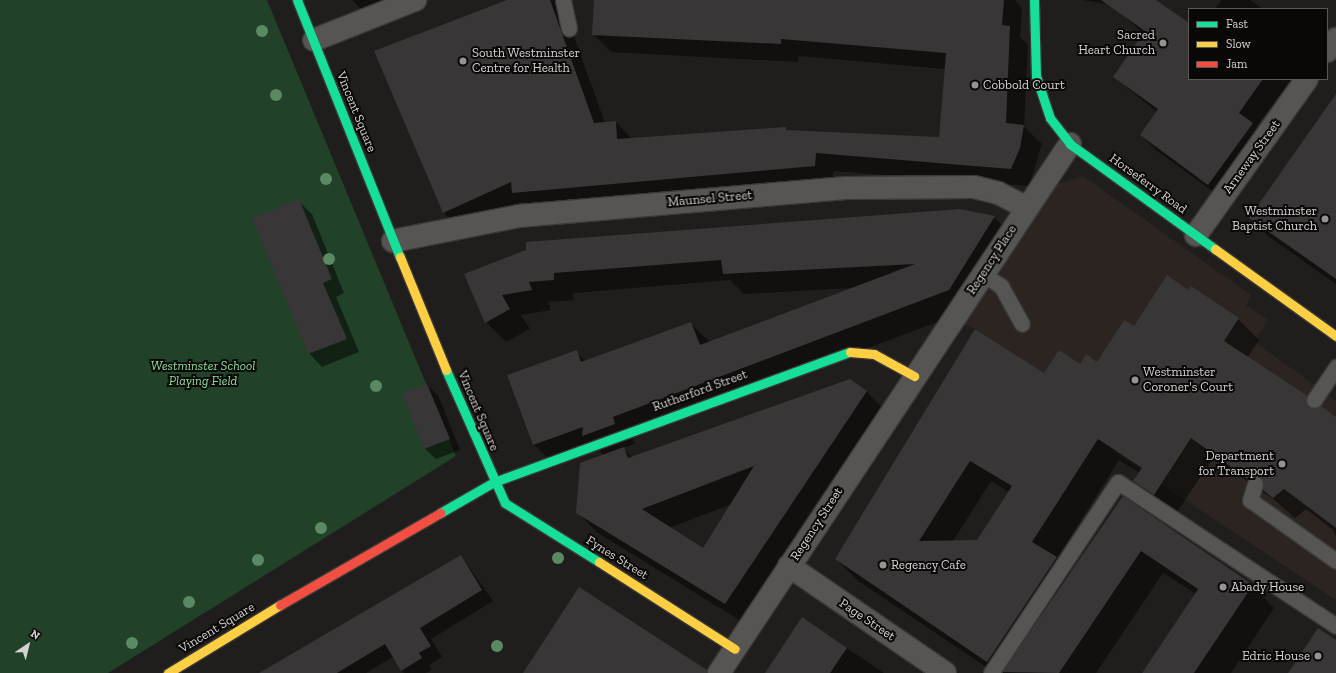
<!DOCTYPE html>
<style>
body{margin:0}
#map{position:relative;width:1336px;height:673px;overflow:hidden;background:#201e1d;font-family:"Zilla Slab",serif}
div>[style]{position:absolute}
.built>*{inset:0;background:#2c2420}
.green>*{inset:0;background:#214128}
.shadow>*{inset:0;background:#0007}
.building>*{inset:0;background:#383636}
.roads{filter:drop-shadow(1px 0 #3a3937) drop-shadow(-1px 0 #3a3937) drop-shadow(0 1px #3a3937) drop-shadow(0 -1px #3a3937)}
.lane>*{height:15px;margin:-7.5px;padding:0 7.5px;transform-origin:7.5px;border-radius:7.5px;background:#575554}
.street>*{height:22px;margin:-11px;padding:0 11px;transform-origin:11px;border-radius:11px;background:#575554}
.fast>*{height:9px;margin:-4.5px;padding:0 4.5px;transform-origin:4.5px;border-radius:4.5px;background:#16e098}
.slow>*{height:9px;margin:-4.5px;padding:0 4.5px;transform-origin:4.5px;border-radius:4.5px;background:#ffcf43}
.jam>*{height:9px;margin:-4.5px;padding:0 4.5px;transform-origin:4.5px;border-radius:4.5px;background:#f24e42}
.trees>*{width:12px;height:12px;margin:-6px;border-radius:50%;background:#5a8963}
.dots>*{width:11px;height:11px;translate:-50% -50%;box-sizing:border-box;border:2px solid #0a0807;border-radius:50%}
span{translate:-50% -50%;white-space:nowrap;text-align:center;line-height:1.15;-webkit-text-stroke:4px #0a0807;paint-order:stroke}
.poi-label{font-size:13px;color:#d5d3d1}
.right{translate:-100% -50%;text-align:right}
.left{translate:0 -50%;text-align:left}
.street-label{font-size:13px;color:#d5d3d1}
.park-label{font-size:13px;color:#89e19c;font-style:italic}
.legend{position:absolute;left:1188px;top:8px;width:140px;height:72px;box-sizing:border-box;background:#0a0807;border:1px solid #5b5958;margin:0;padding:5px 7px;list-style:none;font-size:12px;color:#d5d3d1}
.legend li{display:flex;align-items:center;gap:8px;height:20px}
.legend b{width:20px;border:1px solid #5b5958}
.north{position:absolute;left:8px;top:625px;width:40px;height:40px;-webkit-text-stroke:3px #0a0807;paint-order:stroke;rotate:35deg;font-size:11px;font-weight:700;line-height:16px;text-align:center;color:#d5d3d1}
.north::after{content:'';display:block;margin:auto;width:14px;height:18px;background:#d5d3d1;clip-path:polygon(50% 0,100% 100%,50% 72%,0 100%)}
</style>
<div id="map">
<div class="built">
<i style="clip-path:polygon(1083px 176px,1251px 295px,1246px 305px,1268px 320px,1254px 341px,1336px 401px,1336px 600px,1113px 452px,1138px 414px,1093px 408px,976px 329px,960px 323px,1054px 185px)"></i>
</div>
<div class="green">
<i style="clip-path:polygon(0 0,267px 0,456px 456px,108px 673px,0 673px)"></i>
</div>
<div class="shadow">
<i style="clip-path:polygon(352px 0,401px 0,367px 15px)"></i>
<i style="clip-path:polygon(513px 0,557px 0,563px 6px,605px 123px,616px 122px,632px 139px,785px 128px,788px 131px,939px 138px,945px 69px,799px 56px,798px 62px,611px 52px,593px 34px,595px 0,1015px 0,1022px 8px,1020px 37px,1028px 45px,1024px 127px,1042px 144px,1029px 186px,834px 171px,832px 184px,531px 210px,523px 202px,462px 231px,444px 213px,375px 51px)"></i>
<i style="clip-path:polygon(1083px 0,1107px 0,1107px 4px)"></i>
<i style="clip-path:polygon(1128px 0,1155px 0,1189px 24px,1189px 79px,1292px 79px,1256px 127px,1269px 140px,1225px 200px,1157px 151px,1141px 135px,1157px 112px,1114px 77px,1144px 34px,1120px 12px)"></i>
<i style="clip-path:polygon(1222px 0,1250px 0,1263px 9px,1215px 9px)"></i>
<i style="clip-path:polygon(1336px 100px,1336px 284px,1268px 236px,1250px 218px)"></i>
<i style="clip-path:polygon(298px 201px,312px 214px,344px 293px,336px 297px,359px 352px,322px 367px,309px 353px)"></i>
<i style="clip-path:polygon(evenodd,960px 210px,994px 217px,1014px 237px,969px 310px,632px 437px,635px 444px,623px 448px,632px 457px,866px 391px,887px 412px,746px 624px,598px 533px,577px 512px,604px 456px,597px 449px,554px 464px,534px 445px,576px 352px,586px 361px,691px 324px,710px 342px,853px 288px,744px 294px,730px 280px,573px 293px,574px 300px,548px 302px,551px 310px,521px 315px,530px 329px,506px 342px,486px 322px,527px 250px,527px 243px,960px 210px,732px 504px,703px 549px,669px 528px,732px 504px)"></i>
<i style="clip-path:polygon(evenodd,1189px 291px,1238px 319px,1259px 340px,1247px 358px,1336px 418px,1336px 537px,1333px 530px,1306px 509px,1295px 518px,1272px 498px,1213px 458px,1175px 515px,1134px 481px,1140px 473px,1119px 460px,1057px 558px,1072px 574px,1123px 497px,1252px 586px,1274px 608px,1231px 673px,1143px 673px,1196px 594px,1163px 573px,1096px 673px,995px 673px,857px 580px,836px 559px,1044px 374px,1097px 363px,1134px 327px,1189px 291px,991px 481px,1009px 492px,977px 541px,953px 541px,991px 481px)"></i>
<i style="clip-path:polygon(427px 385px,438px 395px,460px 450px,436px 459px,425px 449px)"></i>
<i style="clip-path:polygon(461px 556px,493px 601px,431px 639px,442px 657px,429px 665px,432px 669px,426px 673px,404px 673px,393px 657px,366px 673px,263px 673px)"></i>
<i style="clip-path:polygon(802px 618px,884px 673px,766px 673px)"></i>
</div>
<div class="building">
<i style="clip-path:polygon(507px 0,550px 0,594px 123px,616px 121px,617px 139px,786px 127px,786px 130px,939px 137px,946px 53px,781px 39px,781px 44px,592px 35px,594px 0,1004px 0,1002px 25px,1010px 26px,1006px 123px,1024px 125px,1020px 148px,1011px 169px,816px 153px,815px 166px,512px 193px,511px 182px,443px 213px,374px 51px)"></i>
<i style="clip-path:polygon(1101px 0,1156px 0,1189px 23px,1189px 79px,1263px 79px,1239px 113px,1253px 123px,1208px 185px,1140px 135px,1158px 109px,1113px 77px,1145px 31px)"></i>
<i style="clip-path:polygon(1336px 94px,1336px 279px,1249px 218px)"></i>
<i style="clip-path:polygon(299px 199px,332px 279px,323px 283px,347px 339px,308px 354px,252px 218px)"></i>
<i style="clip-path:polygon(960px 209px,995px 216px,949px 290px,613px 417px,615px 424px,582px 436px,583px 427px,533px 445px,507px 375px,577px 350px,581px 362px,691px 322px,700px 345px,915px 264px,723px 274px,721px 260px,554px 273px,554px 280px,529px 282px,532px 290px,502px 295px,510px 309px,485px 323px,464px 274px,526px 250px,526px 242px)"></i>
<i style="clip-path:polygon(evenodd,1167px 275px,1188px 290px,1191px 286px,1239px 318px,1224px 341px,1306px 395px,1309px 407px,1321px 406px,1336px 417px,1336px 528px,1284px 489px,1273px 498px,1263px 490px,1261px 478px,1253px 475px,1248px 479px,1191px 438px,1154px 495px,1133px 481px,1142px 468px,1098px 439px,1032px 542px,1057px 557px,987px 662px,835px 559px,975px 329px,1044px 373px,1059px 350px,1080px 364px,1086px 354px,1097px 362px,1124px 320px,1134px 326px,1167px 275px,970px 461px,1012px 486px,977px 540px,919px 541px,970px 461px)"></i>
<i style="clip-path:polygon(evenodd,850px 379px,867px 391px,725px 604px,576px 513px,580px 463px,624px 447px,628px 458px,850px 379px,754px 466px,703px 548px,642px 509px,754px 466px)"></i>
<i style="clip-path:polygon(427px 384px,450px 439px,424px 449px,402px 393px)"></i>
<i style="clip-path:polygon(1123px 496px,1253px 585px,1194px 673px,1142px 673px,1198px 589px,1141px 551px,1059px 673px,1002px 672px)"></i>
<i style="clip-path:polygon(461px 555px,482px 590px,420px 628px,431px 646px,419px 653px,422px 658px,401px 671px,385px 644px,337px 673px,259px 673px)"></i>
<i style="clip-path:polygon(579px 587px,707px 670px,707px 673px,523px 673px)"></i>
<i style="clip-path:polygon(802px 617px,847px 648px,830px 673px,765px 673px)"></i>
<i style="clip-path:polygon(1318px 628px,1336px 640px,1336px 673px,1288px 673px)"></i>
</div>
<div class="roads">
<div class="lane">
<i style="left:563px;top:0;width:29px;rotate:78deg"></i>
<i style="left:983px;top:274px;width:22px;rotate:34deg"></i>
<i style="left:1001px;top:286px;width:43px;rotate:61.1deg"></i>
<i style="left:1314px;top:400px;width:40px;rotate:-56deg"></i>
<i style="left:1255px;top:484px;width:17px;rotate:107deg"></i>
<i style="left:1250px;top:500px;width:105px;rotate:35.3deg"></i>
<i style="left:991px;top:673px;width:229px;rotate:-56.4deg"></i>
<i style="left:1118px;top:482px;width:261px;rotate:33.4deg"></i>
</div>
<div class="street">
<i style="left:314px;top:40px;width:109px;rotate:-21.6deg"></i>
<i style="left:1327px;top:51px;width:15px;rotate:-53deg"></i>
<i style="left:1196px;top:235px;width:191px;rotate:-54.6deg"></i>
<i style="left:393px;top:241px;width:128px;rotate:-11.2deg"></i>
<i style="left:519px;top:216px;width:328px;rotate:-4.9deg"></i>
<i style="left:846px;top:188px;width:128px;rotate:-0.4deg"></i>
<i style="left:974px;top:187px;width:25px;rotate:14deg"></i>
<i style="left:998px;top:193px;width:31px;rotate:27deg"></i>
<i style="left:789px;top:566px;width:189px;rotate:34.4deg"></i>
<i style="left:719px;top:673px;width:635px;rotate:-56.44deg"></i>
</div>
<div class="fast">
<i style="left:297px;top:0;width:277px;rotate:68.2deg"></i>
<i style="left:1034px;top:0;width:76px;rotate:88.5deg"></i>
<i style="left:1036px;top:76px;width:44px;rotate:71.6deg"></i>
<i style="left:1050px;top:118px;width:33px;rotate:52deg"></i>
<i style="left:1070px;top:144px;width:179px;rotate:35.9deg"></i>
<i style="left:446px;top:370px;width:145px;rotate:66.1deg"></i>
<i style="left:505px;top:503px;width:111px;rotate:32.1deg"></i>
<i style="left:440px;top:513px;width:62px;rotate:-29.9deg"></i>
<i style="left:494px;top:482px;width:379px;rotate:-20.1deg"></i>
</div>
<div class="slow">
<i style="left:1215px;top:249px;width:149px;rotate:35.7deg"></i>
<i style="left:400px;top:257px;width:122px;rotate:67.8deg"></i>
<i style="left:850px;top:352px;width:24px;rotate:5deg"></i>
<i style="left:874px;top:354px;width:46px;rotate:28.8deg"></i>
<i style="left:599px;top:562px;width:161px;rotate:32.6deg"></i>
<i style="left:168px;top:673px;width:131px;rotate:-31.3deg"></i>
</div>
<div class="jam">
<i style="left:280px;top:605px;width:185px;rotate:-29.9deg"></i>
</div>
</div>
<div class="trees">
<i style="left:262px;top:31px"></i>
<i style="left:276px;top:95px"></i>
<i style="left:326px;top:179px"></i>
<i style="left:329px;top:259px"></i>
<i style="left:376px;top:386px"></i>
<i style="left:321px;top:528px"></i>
<i style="left:558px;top:558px"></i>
<i style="left:258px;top:560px"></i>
<i style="left:189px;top:602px"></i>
<i style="left:132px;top:643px"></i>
<i style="left:497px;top:646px"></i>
</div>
<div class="dots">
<i style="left:1163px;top:43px;background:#969492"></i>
<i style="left:463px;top:61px;background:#969492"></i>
<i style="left:975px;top:85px;background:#969492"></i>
<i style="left:1325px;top:219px;background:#969492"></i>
<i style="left:1135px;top:380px;background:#969492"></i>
<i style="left:1282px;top:464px;background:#969492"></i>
<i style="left:883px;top:565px;background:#969492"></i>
<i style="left:1223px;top:587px;background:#969492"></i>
<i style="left:1318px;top:656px;background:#969492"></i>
</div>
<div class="poi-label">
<span class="right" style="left:1155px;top:43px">Sacred<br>Heart Church</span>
<span class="left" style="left:472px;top:61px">South Westminster<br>Centre for Health</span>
<span class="left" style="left:983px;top:85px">Cobbold Court</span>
<span class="right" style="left:1317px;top:219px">Westminster<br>Baptist Church</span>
<span class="left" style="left:1143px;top:380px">Westminster<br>Coroner's Court</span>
<span class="right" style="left:1274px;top:464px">Department<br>for Transport</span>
<span class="left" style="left:891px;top:565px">Regency Cafe</span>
<span class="left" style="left:1231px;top:587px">Abady House</span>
<span class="right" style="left:1310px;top:656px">Edric House</span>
</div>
<div class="street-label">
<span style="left:356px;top:112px;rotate:68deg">Vincent Square</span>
<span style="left:1252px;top:157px;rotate:-54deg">Arneway Street</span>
<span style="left:1148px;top:184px;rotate:36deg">Horseferry Road</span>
<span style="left:710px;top:199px;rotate:-5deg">Maunsel Street</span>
<span style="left:992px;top:260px;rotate:-57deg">Regency Place</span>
<span style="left:700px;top:391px;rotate:-20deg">Rutherford Street</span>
<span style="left:478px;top:411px;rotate:67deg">Vincent Square</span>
<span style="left:817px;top:524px;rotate:-57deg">Regency Street</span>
<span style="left:617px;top:558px;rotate:32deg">Fynes Street</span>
<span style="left:867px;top:620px;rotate:34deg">Page Street</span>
<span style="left:217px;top:628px;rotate:-31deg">Vincent Square</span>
</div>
<div class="park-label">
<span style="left:203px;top:374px">Westminster School<br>Playing Field</span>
</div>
<ul class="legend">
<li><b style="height:5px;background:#16e098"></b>Fast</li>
<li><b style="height:5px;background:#ffcf43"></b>Slow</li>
<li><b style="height:5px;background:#f24e42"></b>Jam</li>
</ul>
<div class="north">N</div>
</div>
